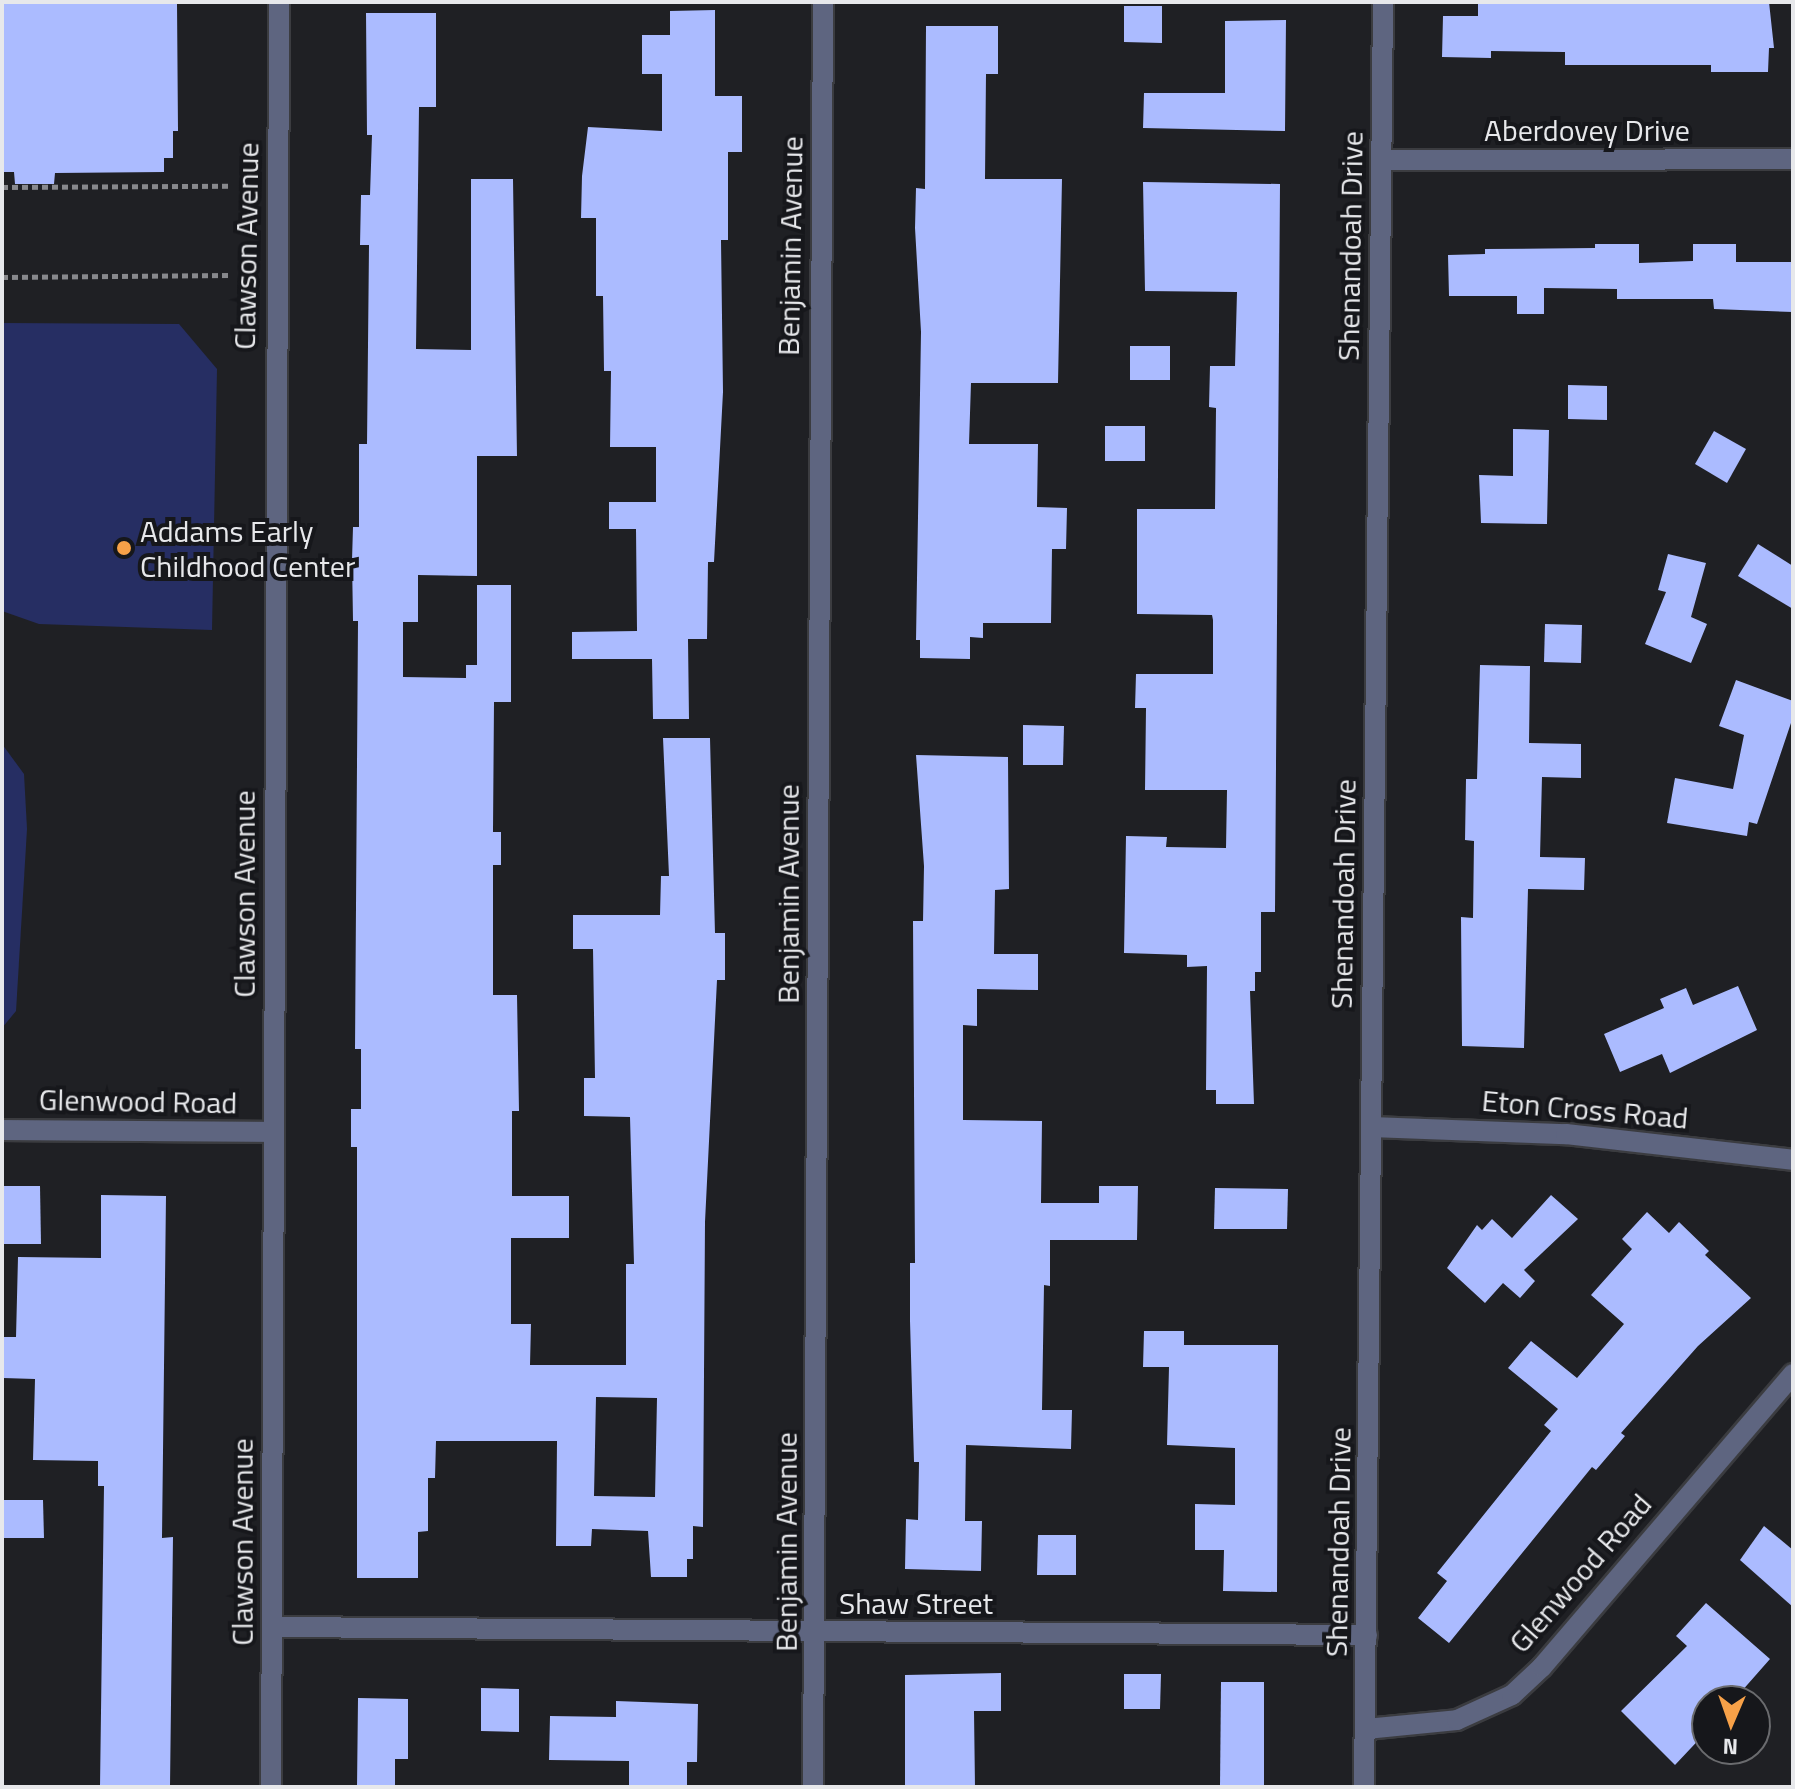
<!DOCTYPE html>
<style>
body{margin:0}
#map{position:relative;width:1795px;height:1789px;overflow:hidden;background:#1f2024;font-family:"Titillium Web",sans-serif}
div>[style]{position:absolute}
.green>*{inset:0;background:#262e63}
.building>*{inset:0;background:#abbbff}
.path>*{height:5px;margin-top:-2.5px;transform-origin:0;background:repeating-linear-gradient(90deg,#88898d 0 6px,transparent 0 10px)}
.roads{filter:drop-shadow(2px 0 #3b3c40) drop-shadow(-2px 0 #3b3c40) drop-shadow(0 2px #3b3c40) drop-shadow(0 -2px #3b3c40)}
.minor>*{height:20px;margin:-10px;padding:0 10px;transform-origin:10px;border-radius:10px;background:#5e6580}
.dots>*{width:22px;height:22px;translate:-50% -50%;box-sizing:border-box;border:4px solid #16171b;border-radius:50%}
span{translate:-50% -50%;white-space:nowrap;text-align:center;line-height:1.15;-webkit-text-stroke:8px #16171b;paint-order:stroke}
.street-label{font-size:30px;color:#e7e8eb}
.poi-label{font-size:30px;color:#e7e8eb}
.left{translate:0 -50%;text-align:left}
.frame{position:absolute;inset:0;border:4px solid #e7e8eb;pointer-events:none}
.north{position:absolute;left:1691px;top:1685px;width:80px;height:80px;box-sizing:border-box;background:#16171b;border:2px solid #6a6b6e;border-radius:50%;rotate:182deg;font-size:22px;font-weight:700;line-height:32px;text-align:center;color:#e7e8eb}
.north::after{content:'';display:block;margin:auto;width:28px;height:36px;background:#f7a148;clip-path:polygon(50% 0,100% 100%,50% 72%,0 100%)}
</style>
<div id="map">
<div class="green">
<i style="clip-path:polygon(2px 323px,179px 324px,217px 369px,212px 630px,39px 624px,2px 611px)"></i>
<i style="clip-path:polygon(2px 744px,24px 774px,27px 829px,16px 1011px,2px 1028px)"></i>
</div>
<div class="building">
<i style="clip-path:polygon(2px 2px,177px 2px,178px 131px,173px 131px,173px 158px,164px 158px,164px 172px,55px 173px,54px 184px,15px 184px,14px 172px,2px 172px)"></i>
<i style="clip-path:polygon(1478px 2px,1769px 2px,1774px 48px,1769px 48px,1768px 72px,1711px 72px,1711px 65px,1565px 65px,1565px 52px,1491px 51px,1491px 58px,1442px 57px,1443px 16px,1478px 16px)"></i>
<i style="clip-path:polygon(1124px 6px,1162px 6px,1162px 43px,1124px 42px)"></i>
<i style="clip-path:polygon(715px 10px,715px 96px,742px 96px,742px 152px,728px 152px,728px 240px,721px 240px,723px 392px,714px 562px,708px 562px,707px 639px,688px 639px,689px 719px,653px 719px,652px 659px,572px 659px,572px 632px,637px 631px,636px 529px,609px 529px,609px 502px,656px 502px,656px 447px,610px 447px,611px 371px,604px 371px,603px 296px,596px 296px,596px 218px,581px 218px,582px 176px,588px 127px,662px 131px,662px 74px,642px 74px,642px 35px,670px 35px,670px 11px)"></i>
<i style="clip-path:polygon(evenodd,366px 13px,436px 13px,436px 107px,419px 107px,416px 349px,471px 350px,471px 179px,513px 179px,517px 456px,477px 456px,477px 576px,418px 575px,418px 622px,403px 622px,403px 677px,466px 678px,466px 665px,477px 665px,477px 585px,511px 585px,511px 702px,494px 702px,493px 832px,501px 832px,501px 865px,493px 865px,493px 995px,517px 995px,519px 1111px,512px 1111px,512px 1196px,569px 1196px,569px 1238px,511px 1238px,511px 1324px,531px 1324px,530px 1365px,626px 1365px,626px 1264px,634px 1264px,630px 1117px,584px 1116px,584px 1078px,595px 1078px,593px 949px,573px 949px,573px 915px,660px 915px,661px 876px,669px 876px,663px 738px,710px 738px,715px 933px,725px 933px,725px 980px,717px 980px,705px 1222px,703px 1527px,693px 1526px,693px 1559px,687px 1559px,687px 1577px,651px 1577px,648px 1531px,592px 1529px,591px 1546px,556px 1546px,557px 1441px,436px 1441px,435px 1478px,428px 1478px,428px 1531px,418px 1532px,418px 1578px,357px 1578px,357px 1147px,351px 1147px,351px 1109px,361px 1109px,361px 1049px,355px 1049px,358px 621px,353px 621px,352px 560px,353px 527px,359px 527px,359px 444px,367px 444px,369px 245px,360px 245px,361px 195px,370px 195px,372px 135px,367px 135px,366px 13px,596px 1397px,657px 1398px,655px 1497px,594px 1496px,596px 1397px)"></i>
<i style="clip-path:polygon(1286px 20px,1285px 131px,1143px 128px,1144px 93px,1225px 93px,1225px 21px)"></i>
<i style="clip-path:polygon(926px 26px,998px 26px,998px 74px,986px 74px,985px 179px,1062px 179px,1058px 383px,971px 383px,969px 444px,1038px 444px,1037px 507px,1067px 508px,1066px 549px,1052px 549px,1051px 623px,983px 623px,983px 638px,970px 637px,970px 659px,920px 658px,920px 640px,916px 640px,921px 332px,915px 228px,916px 188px,925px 189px)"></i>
<i style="clip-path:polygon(1143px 182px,1280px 184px,1275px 912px,1261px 912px,1261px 972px,1255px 972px,1255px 991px,1250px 991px,1254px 1104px,1216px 1104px,1216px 1090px,1206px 1090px,1207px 966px,1187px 967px,1187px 955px,1124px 953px,1126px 836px,1167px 837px,1166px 847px,1226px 848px,1227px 790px,1145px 790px,1146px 708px,1135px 708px,1136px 674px,1213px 674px,1213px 620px,1212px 615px,1137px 614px,1137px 509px,1215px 509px,1216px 408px,1209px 407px,1210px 366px,1235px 366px,1237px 292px,1145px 291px)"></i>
<i style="clip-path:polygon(1595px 244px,1639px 244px,1639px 263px,1693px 261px,1693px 244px,1736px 244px,1736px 262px,1793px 262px,1793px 312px,1714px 309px,1713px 299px,1617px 299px,1617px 289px,1544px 288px,1544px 314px,1517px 314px,1517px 296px,1449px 296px,1448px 255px,1485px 254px,1485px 249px,1595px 248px)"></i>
<i style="clip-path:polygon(1130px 346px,1170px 346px,1170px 380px,1130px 380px)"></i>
<i style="clip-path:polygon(1568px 385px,1607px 386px,1607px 420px,1568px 419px)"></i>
<i style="clip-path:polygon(1105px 426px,1145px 426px,1145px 461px,1105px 461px)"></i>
<i style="clip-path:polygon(1513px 429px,1549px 430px,1547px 524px,1481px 523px,1479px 475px,1513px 476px)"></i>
<i style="clip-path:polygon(1714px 431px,1746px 449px,1727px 483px,1695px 464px)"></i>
<i style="clip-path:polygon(1758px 544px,1793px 566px,1793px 609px,1738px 576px)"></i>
<i style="clip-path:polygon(1668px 554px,1706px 563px,1691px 617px,1707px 624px,1691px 663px,1645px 644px,1666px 592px,1658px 590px)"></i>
<i style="clip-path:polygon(1545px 624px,1582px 625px,1581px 663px,1544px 662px)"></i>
<i style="clip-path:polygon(1480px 665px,1530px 666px,1529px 743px,1581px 744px,1581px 778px,1542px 777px,1540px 857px,1585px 858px,1584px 890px,1528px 889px,1524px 1048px,1462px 1046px,1461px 917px,1473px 918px,1474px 841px,1465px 840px,1466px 779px,1477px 779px)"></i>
<i style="clip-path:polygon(1736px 680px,1793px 701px,1793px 717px,1757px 824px,1749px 822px,1747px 836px,1667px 823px,1675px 778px,1733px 789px,1744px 735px,1719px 726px)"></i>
<i style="clip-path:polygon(1023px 725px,1064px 726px,1063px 765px,1023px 765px)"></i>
<i style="clip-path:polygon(916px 755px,1008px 757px,1009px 889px,995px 890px,994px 954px,1038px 954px,1038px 990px,977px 989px,977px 1026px,963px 1025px,963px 1120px,1042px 1121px,1041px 1203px,1099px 1203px,1099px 1186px,1138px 1186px,1137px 1240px,1050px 1240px,1050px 1286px,1044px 1285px,1042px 1410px,1072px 1410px,1071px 1449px,966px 1445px,965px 1521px,982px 1521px,981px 1571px,905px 1569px,906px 1519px,918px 1520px,919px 1462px,914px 1462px,910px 1321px,910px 1263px,915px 1263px,913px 921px,923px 921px,924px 866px)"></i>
<i style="clip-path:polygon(1738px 986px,1757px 1030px,1670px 1073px,1662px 1054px,1620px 1072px,1604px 1034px,1664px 1008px,1660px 999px,1686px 988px,1693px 1005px)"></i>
<i style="clip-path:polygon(2px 1186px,40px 1186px,41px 1244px,2px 1244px)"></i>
<i style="clip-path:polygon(1215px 1188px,1288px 1189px,1287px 1229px,1214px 1229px)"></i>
<i style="clip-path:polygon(101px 1195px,166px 1196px,162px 1538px,173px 1537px,170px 1787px,100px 1787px,104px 1486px,98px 1486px,98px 1461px,33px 1460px,35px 1379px,3px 1378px,3px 1337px,16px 1337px,18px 1257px,101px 1258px)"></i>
<i style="clip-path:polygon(1551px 1195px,1578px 1219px,1524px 1270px,1535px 1281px,1520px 1298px,1503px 1283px,1485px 1303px,1447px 1268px,1477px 1225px,1482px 1230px,1492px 1219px,1512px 1238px)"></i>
<i style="clip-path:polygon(1647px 1212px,1669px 1233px,1679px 1222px,1709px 1251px,1705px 1255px,1751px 1298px,1698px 1346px,1621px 1433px,1625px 1436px,1596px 1470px,1592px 1467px,1449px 1643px,1418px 1618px,1447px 1581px,1437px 1573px,1551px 1431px,1544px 1425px,1558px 1409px,1508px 1368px,1531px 1341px,1577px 1378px,1624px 1324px,1591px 1295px,1632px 1249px,1622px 1239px)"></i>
<i style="clip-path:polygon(1144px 1331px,1184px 1331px,1184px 1345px,1278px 1345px,1277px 1592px,1223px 1591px,1224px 1550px,1195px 1550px,1195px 1504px,1235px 1505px,1235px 1448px,1167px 1445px,1169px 1367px,1143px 1367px)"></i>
<i style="clip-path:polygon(2px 1500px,43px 1500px,44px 1538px,2px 1538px)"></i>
<i style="clip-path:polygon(1764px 1526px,1793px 1550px,1793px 1607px,1740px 1560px)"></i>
<i style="clip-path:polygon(1038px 1535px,1076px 1535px,1076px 1575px,1037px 1575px)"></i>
<i style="clip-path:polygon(1706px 1603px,1770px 1659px,1733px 1701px,1707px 1701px,1707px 1731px,1675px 1765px,1621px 1711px,1687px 1646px,1676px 1636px)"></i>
<i style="clip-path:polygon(1001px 1673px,1001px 1711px,974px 1711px,975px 1787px,905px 1787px,905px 1675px)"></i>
<i style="clip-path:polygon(1124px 1674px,1161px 1674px,1160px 1709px,1124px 1709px)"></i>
<i style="clip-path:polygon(1221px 1682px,1264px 1682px,1264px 1787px,1220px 1787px)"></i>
<i style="clip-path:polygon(481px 1688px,519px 1689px,519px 1732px,481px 1731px)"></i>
<i style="clip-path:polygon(358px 1698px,408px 1699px,408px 1759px,395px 1759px,395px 1787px,357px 1787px)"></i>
<i style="clip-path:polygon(616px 1701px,698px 1704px,697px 1762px,687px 1762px,687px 1787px,629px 1787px,629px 1761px,549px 1760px,550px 1716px,616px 1717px)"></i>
</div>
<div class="path">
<i style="left:2px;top:187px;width:229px;rotate:-0.3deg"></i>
<i style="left:2px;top:277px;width:229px;rotate:-0.5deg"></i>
</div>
<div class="roads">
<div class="minor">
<i style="left:1381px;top:160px;width:412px;rotate:-0.1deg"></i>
<i style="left:1371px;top:1127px;width:195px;rotate:2.1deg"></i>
<i style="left:1566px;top:1134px;width:228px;rotate:6.5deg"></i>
<i style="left:2px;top:1130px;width:271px;rotate:0.4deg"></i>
<i style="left:272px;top:1627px;width:1095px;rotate:0.42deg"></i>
<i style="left:1366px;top:1729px;width:91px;rotate:-5.6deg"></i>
<i style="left:1457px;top:1720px;width:60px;rotate:-24.4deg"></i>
<i style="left:1512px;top:1695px;width:41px;rotate:-43deg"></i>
<i style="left:1542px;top:1667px;width:386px;rotate:-49.4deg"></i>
<i style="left:271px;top:1787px;width:1785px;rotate:-89.74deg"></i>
<i style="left:813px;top:1787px;width:1785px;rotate:-89.68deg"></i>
<i style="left:1364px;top:1787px;width:1785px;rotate:-89.39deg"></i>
</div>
</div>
<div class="dots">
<i style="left:124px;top:548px;background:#f7a148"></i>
</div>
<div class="street-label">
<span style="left:1587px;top:130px">Aberdovey Drive</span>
<span style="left:246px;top:246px;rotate:-89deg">Clawson Avenue</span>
<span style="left:790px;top:246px;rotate:-89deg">Benjamin Avenue</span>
<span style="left:1350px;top:246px;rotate:-89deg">Shenandoah Drive</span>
<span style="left:244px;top:894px;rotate:-90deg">Clawson Avenue</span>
<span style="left:788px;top:894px;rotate:-90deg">Benjamin Avenue</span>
<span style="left:1343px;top:894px;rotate:-89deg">Shenandoah Drive</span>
<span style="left:138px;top:1101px;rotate:1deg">Glenwood Road</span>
<span style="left:1585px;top:1109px;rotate:5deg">Eton Cross Road</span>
<span style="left:242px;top:1542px;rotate:-90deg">Clawson Avenue</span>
<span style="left:786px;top:1542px;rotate:-90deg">Benjamin Avenue</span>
<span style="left:1338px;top:1542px;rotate:-89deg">Shenandoah Drive</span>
<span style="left:1580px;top:1573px;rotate:-49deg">Glenwood Road</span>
<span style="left:916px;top:1603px">Shaw Street</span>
</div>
<div class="poi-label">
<span class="left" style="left:140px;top:548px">Addams Early<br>Childhood Center</span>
</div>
<div class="frame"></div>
<div class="north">N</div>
</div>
